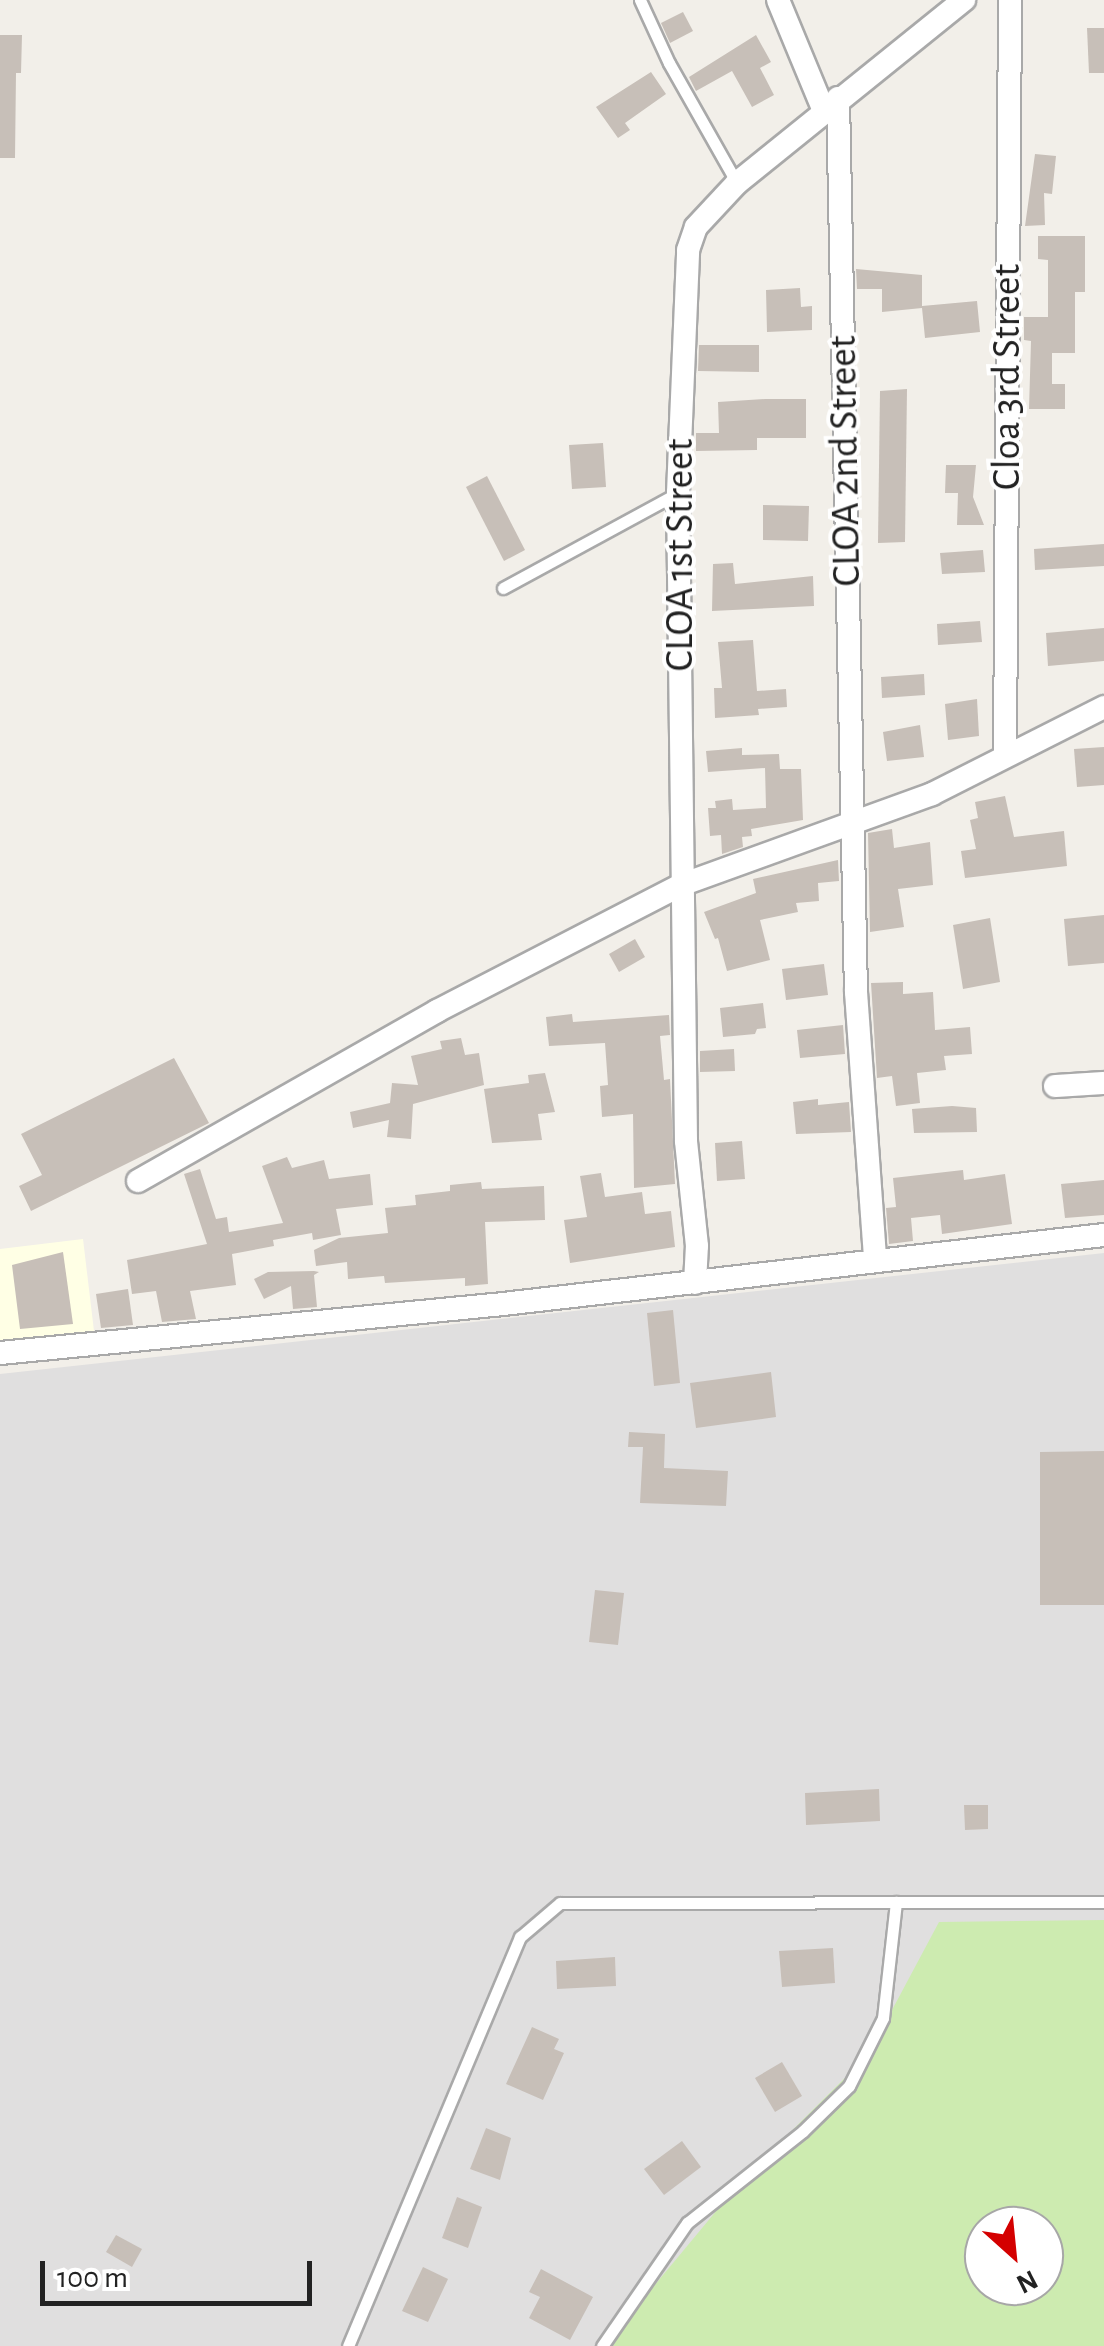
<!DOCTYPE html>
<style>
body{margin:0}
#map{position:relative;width:1104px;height:2346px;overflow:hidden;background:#f2efe9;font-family:"Alegreya Sans",sans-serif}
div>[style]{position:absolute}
.residential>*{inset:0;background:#e0dfdf}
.education>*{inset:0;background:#ffffe5}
.grass>*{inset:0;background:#cdebb0}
.building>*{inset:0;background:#c7bfb8}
.roads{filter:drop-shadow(2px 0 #a9a9a9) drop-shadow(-2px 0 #a9a9a9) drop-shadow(0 2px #a9a9a9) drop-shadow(0 -2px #a9a9a9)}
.lane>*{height:11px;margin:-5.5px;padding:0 5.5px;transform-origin:5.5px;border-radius:5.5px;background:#fff}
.street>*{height:22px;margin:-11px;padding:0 11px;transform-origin:11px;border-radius:11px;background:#fff}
span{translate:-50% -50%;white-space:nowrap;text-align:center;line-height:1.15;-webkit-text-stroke:8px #fff;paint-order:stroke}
.street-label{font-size:40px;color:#222}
.north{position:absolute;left:964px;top:2206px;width:100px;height:100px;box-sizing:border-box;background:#fff;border:2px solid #a7a7a7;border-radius:50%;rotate:153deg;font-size:28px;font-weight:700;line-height:40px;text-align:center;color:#222}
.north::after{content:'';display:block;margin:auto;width:35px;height:45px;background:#d40000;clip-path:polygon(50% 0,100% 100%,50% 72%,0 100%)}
.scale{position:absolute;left:40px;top:2261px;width:272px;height:45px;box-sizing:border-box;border:5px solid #222;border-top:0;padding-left:12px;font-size:30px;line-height:35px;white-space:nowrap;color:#222;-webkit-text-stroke:8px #fff;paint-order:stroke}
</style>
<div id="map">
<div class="residential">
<i style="clip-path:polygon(evenodd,1104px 1253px,1104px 2346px,0 2346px,0 1374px,1104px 1253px,984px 2226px,1044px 2226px,1044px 2286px,984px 2286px,984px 2226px)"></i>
</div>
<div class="education">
<i style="clip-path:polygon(83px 1239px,94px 1331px,0 1343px,0 1249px)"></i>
</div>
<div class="grass">
<i style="clip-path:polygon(evenodd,1104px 1920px,1104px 2346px,613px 2346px,624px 2322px,742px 2180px,868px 2055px,939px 1922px,1104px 1920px,984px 2226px,1044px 2226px,1044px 2286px,984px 2286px,984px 2226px)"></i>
</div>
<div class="building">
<i style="clip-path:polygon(683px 12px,693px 31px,670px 43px,661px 23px)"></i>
<i style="clip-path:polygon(1087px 28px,1104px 28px,1104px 73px,1089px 73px)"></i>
<i style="clip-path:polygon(0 35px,22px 35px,21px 73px,16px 73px,15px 158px,0 158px)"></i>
<i style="clip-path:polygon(756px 35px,771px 62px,760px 68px,774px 95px,752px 107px,732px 71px,696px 91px,689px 77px)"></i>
<i style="clip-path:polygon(651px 72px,666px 94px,625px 123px,630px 130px,618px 138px,596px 107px)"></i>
<i style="clip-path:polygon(1035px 154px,1056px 156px,1052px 194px,1044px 193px,1045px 225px,1025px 226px)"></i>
<i style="clip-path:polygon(1038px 236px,1085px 236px,1085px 292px,1075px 292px,1075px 353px,1052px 353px,1052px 384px,1065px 384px,1065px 409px,1029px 409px,1031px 341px,1024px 340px,1024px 317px,1048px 317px,1048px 260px,1038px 259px)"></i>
<i style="clip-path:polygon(856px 269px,922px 275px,922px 306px,977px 301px,980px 332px,925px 338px,922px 308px,882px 312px,882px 289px,857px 289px)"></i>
<i style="clip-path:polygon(800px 288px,801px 307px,812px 306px,812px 330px,767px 332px,766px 290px)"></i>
<i style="clip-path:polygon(699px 345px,759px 345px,759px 372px,698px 371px)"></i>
<i style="clip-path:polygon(907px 389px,905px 542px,878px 543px,880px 391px)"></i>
<i style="clip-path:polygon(765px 399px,806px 399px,806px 438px,757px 438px,757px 450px,696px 451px,696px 433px,719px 433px,718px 402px)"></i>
<i style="clip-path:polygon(603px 443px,606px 487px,572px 489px,569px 445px)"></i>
<i style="clip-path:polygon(946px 465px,976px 465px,973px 497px,984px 525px,957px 525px,958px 493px,945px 493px)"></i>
<i style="clip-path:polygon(487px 476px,525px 550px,504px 561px,466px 487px)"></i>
<i style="clip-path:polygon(763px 505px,809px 506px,808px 541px,763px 540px)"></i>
<i style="clip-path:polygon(1104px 544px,1104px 566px,1035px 570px,1034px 549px)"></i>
<i style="clip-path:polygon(983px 550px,985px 572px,942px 574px,940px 553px)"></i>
<i style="clip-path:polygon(733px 563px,735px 584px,813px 576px,814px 606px,712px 611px,713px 564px)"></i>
<i style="clip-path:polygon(980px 621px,982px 642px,938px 645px,937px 624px)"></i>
<i style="clip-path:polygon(1104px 628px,1104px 661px,1048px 666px,1046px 633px)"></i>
<i style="clip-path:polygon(753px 640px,757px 691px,786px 689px,787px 707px,758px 709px,759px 715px,715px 718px,714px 688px,722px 688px,718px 642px)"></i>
<i style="clip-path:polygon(924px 674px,925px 695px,882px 698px,881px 677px)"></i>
<i style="clip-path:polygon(977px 699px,979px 736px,948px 740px,945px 704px)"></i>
<i style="clip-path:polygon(920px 725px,924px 757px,887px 761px,883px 732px)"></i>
<i style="clip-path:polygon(1104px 747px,1104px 785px,1077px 787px,1074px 749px)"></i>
<i style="clip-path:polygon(742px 748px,742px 755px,779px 754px,780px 769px,801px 769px,803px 820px,751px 829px,752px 836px,742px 837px,743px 847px,722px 854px,721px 835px,710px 836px,708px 808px,716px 808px,715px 801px,732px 799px,733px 810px,766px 808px,765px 768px,708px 772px,706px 751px)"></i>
<i style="clip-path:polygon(1005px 796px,1014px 837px,1064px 831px,1067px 866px,965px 878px,961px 851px,976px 849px,970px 820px,978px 818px,975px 802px)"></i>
<i style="clip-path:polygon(892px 829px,894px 848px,930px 842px,933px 885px,898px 889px,904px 927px,870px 932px,868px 833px)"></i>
<i style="clip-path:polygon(838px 860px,839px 881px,818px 883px,819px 901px,796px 903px,798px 912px,760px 920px,770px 960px,727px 971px,718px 938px,715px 939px,704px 912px,756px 893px,753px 879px)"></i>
<i style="clip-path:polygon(1104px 915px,1104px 963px,1068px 966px,1064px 919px)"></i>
<i style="clip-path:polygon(990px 918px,1000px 982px,963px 989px,953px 925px)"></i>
<i style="clip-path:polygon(635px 939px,645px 957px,619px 972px,609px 954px)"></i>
<i style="clip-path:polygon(824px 964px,828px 995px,786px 1000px,782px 969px)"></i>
<i style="clip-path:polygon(903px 982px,903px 994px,933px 992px,935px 1030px,970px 1027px,972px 1054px,944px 1056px,946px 1070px,917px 1073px,920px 1103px,896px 1106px,892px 1076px,877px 1078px,871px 983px)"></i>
<i style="clip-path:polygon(763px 1003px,766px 1028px,757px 1029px,755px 1034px,723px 1037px,720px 1008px)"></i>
<i style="clip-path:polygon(572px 1014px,573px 1022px,669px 1015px,670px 1035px,660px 1036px,664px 1080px,670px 1079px,675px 1184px,634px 1188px,633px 1114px,602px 1117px,600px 1086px,608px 1085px,605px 1043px,549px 1046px,546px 1017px)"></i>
<i style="clip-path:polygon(843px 1025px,845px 1054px,800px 1058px,797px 1030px)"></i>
<i style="clip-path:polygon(461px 1038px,465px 1055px,479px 1053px,484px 1085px,413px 1104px,411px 1139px,387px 1137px,389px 1120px,353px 1128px,350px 1112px,390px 1103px,392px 1083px,418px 1085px,411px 1056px,442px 1049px,440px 1041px)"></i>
<i style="clip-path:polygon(734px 1049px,735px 1071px,700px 1072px,700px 1051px)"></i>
<i style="clip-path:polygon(174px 1058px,209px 1123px,31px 1211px,19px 1186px,42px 1175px,21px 1134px)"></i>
<i style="clip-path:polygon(545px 1073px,555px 1112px,538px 1114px,542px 1140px,492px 1143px,484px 1089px,529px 1083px,528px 1075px)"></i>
<i style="clip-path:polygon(818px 1099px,818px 1105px,849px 1102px,851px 1132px,796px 1134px,793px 1102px)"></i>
<i style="clip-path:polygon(952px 1106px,976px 1108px,977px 1132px,914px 1133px,912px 1109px)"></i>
<i style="clip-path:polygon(742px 1141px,745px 1179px,717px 1181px,715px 1143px)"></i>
<i style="clip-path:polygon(287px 1157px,292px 1168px,324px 1160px,329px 1179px,370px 1174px,373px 1205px,336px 1209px,341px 1235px,313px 1240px,312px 1233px,273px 1240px,274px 1246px,232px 1254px,236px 1285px,190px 1291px,196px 1319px,162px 1322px,156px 1291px,132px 1294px,127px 1260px,207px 1244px,184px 1174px,200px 1169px,216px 1219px,227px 1217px,229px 1232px,283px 1223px,262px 1166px)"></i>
<i style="clip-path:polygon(963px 1170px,964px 1180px,1005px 1174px,1012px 1224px,942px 1234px,940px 1215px,911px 1218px,913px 1241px,889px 1244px,886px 1208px,896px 1207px,893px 1178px)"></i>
<i style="clip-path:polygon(601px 1173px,605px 1197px,642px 1192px,645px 1214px,671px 1211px,675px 1247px,570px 1263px,564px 1220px,587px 1217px,580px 1176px)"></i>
<i style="clip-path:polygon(1104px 1180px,1104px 1215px,1065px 1218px,1061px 1184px)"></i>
<i style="clip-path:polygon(481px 1182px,482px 1189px,544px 1186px,545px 1220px,485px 1222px,488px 1284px,465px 1286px,465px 1278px,385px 1283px,384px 1276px,348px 1279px,347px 1262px,316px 1266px,314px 1250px,339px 1238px,388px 1233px,385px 1208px,416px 1205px,415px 1195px,450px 1191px,450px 1185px)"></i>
<i style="clip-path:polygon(63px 1252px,73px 1324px,20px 1329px,12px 1265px)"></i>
<i style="clip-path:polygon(314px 1271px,319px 1272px,314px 1275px,317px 1307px,293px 1309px,291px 1286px,264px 1299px,254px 1279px,268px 1272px)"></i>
<i style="clip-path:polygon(128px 1289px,133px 1325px,101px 1328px,96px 1294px)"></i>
<i style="clip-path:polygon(673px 1310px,680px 1383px,654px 1386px,647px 1313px)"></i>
<i style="clip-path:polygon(771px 1372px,776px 1417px,696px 1428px,690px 1383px)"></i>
<i style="clip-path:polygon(629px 1432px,665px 1434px,664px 1468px,728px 1471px,726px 1506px,640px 1503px,643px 1447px,628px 1447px)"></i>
<i style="clip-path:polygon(1104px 1451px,1104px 1605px,1040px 1605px,1040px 1452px)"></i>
<i style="clip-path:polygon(595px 1590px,624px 1593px,618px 1645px,589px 1642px)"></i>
<i style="clip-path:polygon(879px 1789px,880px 1821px,806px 1825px,805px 1793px)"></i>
<i style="clip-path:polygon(964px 1805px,988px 1805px,988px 1829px,965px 1830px)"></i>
<i style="clip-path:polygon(833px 1948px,835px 1983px,782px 1987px,779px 1951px)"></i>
<i style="clip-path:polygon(615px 1957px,616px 1986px,557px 1989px,556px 1961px)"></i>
<i style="clip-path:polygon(532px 2027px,559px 2039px,554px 2049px,564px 2053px,543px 2100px,506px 2084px)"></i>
<i style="clip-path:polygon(782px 2062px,802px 2096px,775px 2112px,755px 2078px)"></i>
<i style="clip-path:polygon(486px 2128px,511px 2138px,500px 2180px,470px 2169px)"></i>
<i style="clip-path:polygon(682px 2141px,701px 2167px,664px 2195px,644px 2169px)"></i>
<i style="clip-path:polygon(457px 2197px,482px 2207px,468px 2248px,442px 2238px)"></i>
<i style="clip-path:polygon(116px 2235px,142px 2249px,132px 2267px,106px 2252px)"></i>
<i style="clip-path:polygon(423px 2267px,448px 2279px,428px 2322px,402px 2311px)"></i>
<i style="clip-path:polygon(541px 2269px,593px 2297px,570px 2340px,529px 2318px,540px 2297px,529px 2292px)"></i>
</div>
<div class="roads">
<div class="lane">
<i style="left:640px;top:0;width:69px;rotate:65.3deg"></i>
<i style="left:669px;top:63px;width:138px;rotate:60.5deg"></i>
<i style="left:503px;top:588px;width:199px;rotate:-28.5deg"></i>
<i style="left:348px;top:2346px;width:444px;rotate:-67.2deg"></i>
<i style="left:520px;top:1937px;width:52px;rotate:-40.4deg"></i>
<i style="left:560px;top:1903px;width:544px;rotate:-0.11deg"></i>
<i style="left:602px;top:2346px;width:150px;rotate:-55.4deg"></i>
<i style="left:687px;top:2223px;width:148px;rotate:-38.4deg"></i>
<i style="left:803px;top:2131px;width:64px;rotate:-44.4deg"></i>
<i style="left:849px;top:2086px;width:76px;rotate:-63.4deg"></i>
<i style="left:883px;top:2018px;width:117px;rotate:-83.6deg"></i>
</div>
<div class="street">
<i style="left:778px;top:0;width:120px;rotate:67.5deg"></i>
<i style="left:838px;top:98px;width:894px;rotate:88.85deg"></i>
<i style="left:856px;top:992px;width:269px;rotate:85.9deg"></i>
<i style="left:1005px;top:754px;width:754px;rotate:-89.62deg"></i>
<i style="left:1055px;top:1086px;width:49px;rotate:-3.5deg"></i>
<i style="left:138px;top:1181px;width:344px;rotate:-29.6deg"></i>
<i style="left:437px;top:1011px;width:275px;rotate:-27.3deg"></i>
<i style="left:681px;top:885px;width:267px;rotate:-19.9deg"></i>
<i style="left:932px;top:794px;width:193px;rotate:-26.8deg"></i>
<i style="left:695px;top:1283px;width:37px;rotate:-87deg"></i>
<i style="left:697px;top:1246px;width:106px;rotate:-96deg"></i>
<i style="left:686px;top:1141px;width:648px;rotate:-90.71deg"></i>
<i style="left:678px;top:493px;width:243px;rotate:-87.6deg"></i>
<i style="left:688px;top:250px;width:24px;rotate:-71deg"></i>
<i style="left:696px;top:227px;width:60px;rotate:-47deg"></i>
<i style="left:737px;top:183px;width:292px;rotate:-38.9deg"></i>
<i style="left:0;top:1353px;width:505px;rotate:-5.56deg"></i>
<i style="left:503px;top:1304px;width:605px;rotate:-6.55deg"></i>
</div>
</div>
<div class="street-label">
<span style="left:1007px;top:377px;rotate:-90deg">Cloa 3rd Street</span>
<span style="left:845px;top:461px;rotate:-91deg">CLOA 2nd Street</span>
<span style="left:680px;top:555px;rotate:-90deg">CLOA 1st Street</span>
</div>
<div class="north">N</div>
<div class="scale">100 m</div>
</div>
